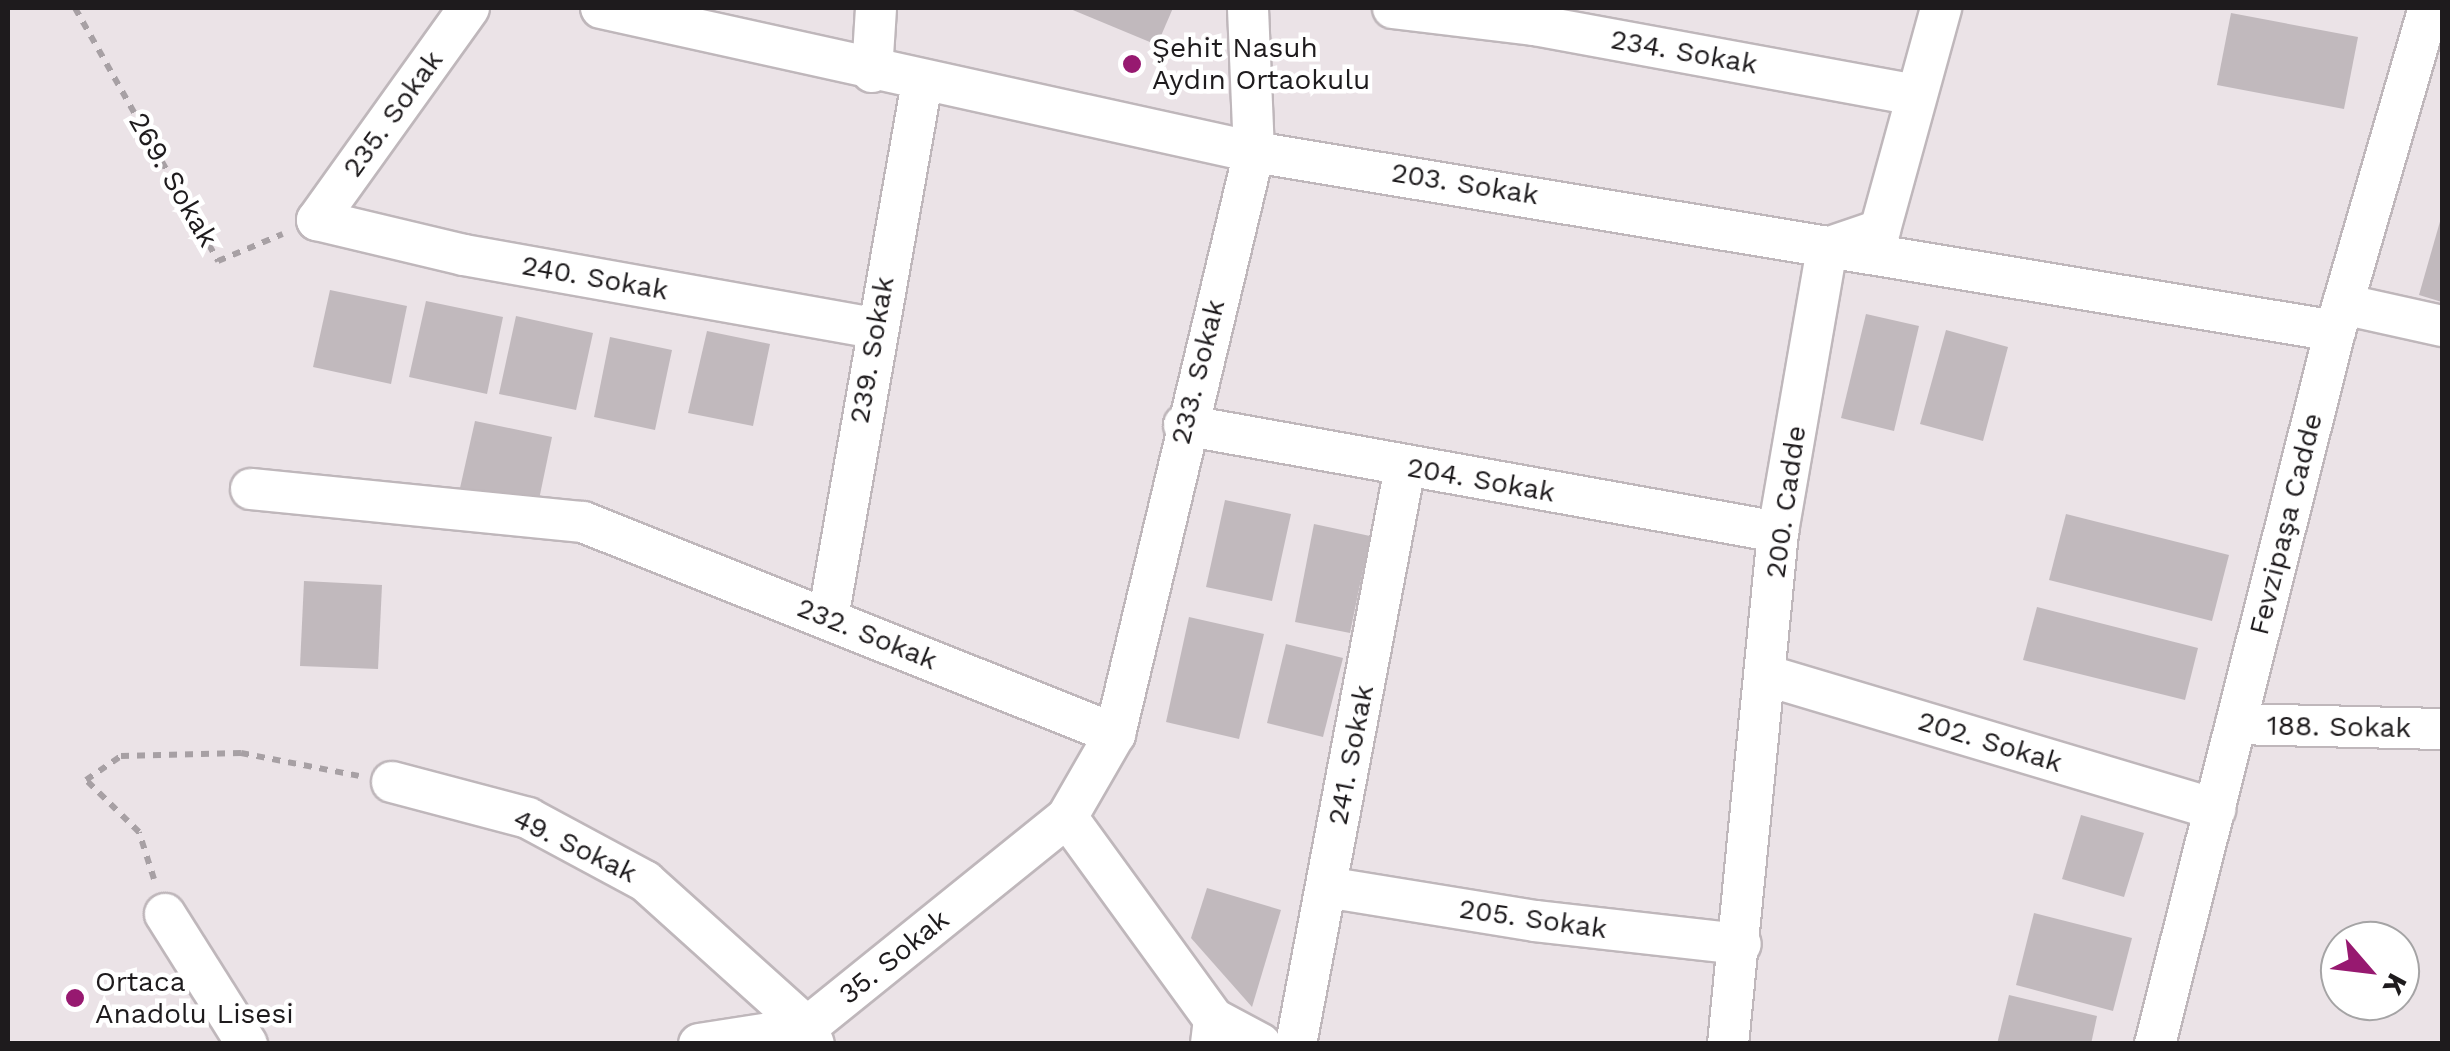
<!DOCTYPE html>
<meta charset="utf-8">
<style>
body{margin:0}
#map{position:relative;width:2450px;height:1051px;overflow:hidden;background:#ebe3e7;font-family:"Work Sans",sans-serif}
div>[style]{position:absolute}
.building>*{inset:0;background:#c1b9bd}
.path>*{height:6px;margin-top:-3px;transform-origin:0;background:repeating-linear-gradient(90deg,#a7a0a4 0 8px,transparent 0 16px)}
.roads{filter:drop-shadow(2px 0 #bfb7bb) drop-shadow(-2px 0 #bfb7bb) drop-shadow(0 2px #bfb7bb) drop-shadow(0 -2px #bfb7bb)}
.minor>*{height:40px;margin:-20px;padding:0 20px;transform-origin:20px;border-radius:20px;background:#fff}
.dots>*{width:28px;height:28px;translate:-50% -50%;box-sizing:border-box;border:5px solid #fff;border-radius:50%}
span{translate:-50% -50%;white-space:nowrap;text-align:center;line-height:1.15;-webkit-text-stroke:9px #fff;paint-order:stroke}
.poi-label{font-size:28px;color:#1e1b1d}
.left{translate:0 -50%;text-align:left}
.street-label{font-size:28px;color:#1e1b1d}
.frame{position:absolute;inset:0;border:10px solid #1e1b1d;pointer-events:none}
.north{position:absolute;left:2320px;top:921px;width:100px;height:100px;box-sizing:border-box;background:#fff;border:2px solid #a5a4a5;border-radius:50%;rotate:118deg;font-size:28px;font-weight:700;line-height:40px;text-align:center;color:#1e1b1d}
.north::after{content:'';display:block;margin:auto;width:35px;height:45px;background:#971970;clip-path:polygon(50% 0,100% 100%,50% 72%,0 100%)}
</style>
<div id="map">
<div class="building">
<i style="clip-path:polygon(1068px 8px,1173px 8px,1157px 45px)"></i>
<i style="clip-path:polygon(2231px 13px,2358px 37px,2344px 109px,2217px 85px)"></i>
<i style="clip-path:polygon(2441px 218px,2442px 218px,2442px 302px,2419px 295px)"></i>
<i style="clip-path:polygon(330px 290px,407px 306px,391px 384px,313px 367px)"></i>
<i style="clip-path:polygon(426px 301px,503px 317px,487px 394px,409px 377px)"></i>
<i style="clip-path:polygon(1866px 314px,1919px 326px,1894px 431px,1841px 418px)"></i>
<i style="clip-path:polygon(516px 316px,593px 333px,576px 410px,499px 394px)"></i>
<i style="clip-path:polygon(1946px 330px,2008px 347px,1983px 441px,1920px 424px)"></i>
<i style="clip-path:polygon(707px 331px,770px 344px,753px 426px,688px 413px)"></i>
<i style="clip-path:polygon(610px 337px,672px 350px,655px 430px,594px 417px)"></i>
<i style="clip-path:polygon(475px 421px,552px 437px,536px 514px,458px 497px)"></i>
<i style="clip-path:polygon(1225px 500px,1291px 514px,1272px 601px,1206px 587px)"></i>
<i style="clip-path:polygon(2066px 514px,2229px 555px,2212px 621px,2049px 580px)"></i>
<i style="clip-path:polygon(1314px 524px,1370px 536px,1350px 633px,1295px 622px)"></i>
<i style="clip-path:polygon(304px 581px,382px 585px,378px 669px,300px 666px)"></i>
<i style="clip-path:polygon(2037px 607px,2198px 648px,2185px 700px,2023px 660px)"></i>
<i style="clip-path:polygon(1189px 617px,1264px 634px,1239px 739px,1166px 722px)"></i>
<i style="clip-path:polygon(1286px 644px,1343px 658px,1323px 737px,1267px 723px)"></i>
<i style="clip-path:polygon(2081px 815px,2144px 833px,2124px 897px,2062px 879px)"></i>
<i style="clip-path:polygon(1207px 888px,1281px 910px,1252px 1007px,1191px 938px)"></i>
<i style="clip-path:polygon(2034px 913px,2132px 938px,2113px 1011px,2016px 985px)"></i>
<i style="clip-path:polygon(2009px 995px,2097px 1016px,2091px 1044px,1997px 1044px)"></i>
</div>
<div class="path">
<i style="left:75px;top:8px;width:291px;rotate:60.5deg"></i>
<i style="left:218px;top:261px;width:70px;rotate:-22.6deg"></i>
<i style="left:154px;top:879px;width:49px;rotate:-107.7deg"></i>
<i style="left:139px;top:832px;width:74px;rotate:-135.5deg"></i>
<i style="left:86px;top:780px;width:42px;rotate:-34.4deg"></i>
<i style="left:121px;top:756px;width:120px;rotate:-1.4deg"></i>
<i style="left:241px;top:753px;width:120px;rotate:11deg"></i>
</div>
<div class="roads">
<div class="minor">
<i style="left:469px;top:8px;width:261px;rotate:125.6deg"></i>
<i style="left:317px;top:220px;width:151px;rotate:13.4deg"></i>
<i style="left:464px;top:255px;width:417px;rotate:10.1deg"></i>
<i style="left:601px;top:8px;width:669px;rotate:12.44deg"></i>
<i style="left:1254px;top:152px;width:1096px;rotate:9.4deg"></i>
<i style="left:1393px;top:8px;width:142px;rotate:6.9deg"></i>
<i style="left:1534px;top:25px;width:386px;rotate:10.4deg"></i>
<i style="left:872px;top:72px;width:64px;rotate:-86.4deg"></i>
<i style="left:2343px;top:304px;width:101px;rotate:12.5deg"></i>
<i style="left:1184px;top:425px;width:604px;rotate:10.21deg"></i>
<i style="left:251px;top:489px;width:334px;rotate:5.7deg"></i>
<i style="left:583px;top:522px;width:573px;rotate:21.73deg"></i>
<i style="left:1115px;top:734px;width:96px;rotate:120deg"></i>
<i style="left:1067px;top:817px;width:250px;rotate:54deg"></i>
<i style="left:1214px;top:1019px;width:25px;rotate:97deg"></i>
<i style="left:828px;top:618px;width:544px;rotate:-80.05deg"></i>
<i style="left:1765px;top:675px;width:470px;rotate:16.6deg"></i>
<i style="left:2236px;top:724px;width:206px;rotate:1.4deg"></i>
<i style="left:1115px;top:734px;width:598px;rotate:-76.57deg"></i>
<i style="left:1254px;top:152px;width:144px;rotate:-92.4deg"></i>
<i style="left:392px;top:782px;width:141px;rotate:14.8deg"></i>
<i style="left:528px;top:818px;width:133px;rotate:28.3deg"></i>
<i style="left:645px;top:881px;width:218px;rotate:42deg"></i>
<i style="left:807px;top:1027px;width:18px;rotate:68deg"></i>
<i style="left:1326px;top:887px;width:212px;rotate:9.2deg"></i>
<i style="left:1535px;top:921px;width:207px;rotate:6.4deg"></i>
<i style="left:165px;top:914px;width:154px;rotate:57.8deg"></i>
<i style="left:1214px;top:1019px;width:53px;rotate:28deg"></i>
<i style="left:699px;top:1044px;width:109px;rotate:-8.9deg"></i>
<i style="left:807px;top:1027px;width:334px;rotate:-38.9deg"></i>
<i style="left:1296px;top:1044px;width:587px;rotate:-79.3deg"></i>
<i style="left:1728px;top:1044px;width:514px;rotate:-84.42deg"></i>
<i style="left:1778px;top:532px;width:288px;rotate:-80.2deg"></i>
<i style="left:1827px;top:248px;width:56px;rotate:-18.8deg"></i>
<i style="left:1880px;top:230px;width:230px;rotate:-74.6deg"></i>
<i style="left:2155px;top:1044px;width:735px;rotate:-75.83deg"></i>
<i style="left:2335px;top:331px;width:336px;rotate:-73.8deg"></i>
</div>
</div>
<div class="dots">
<i style="left:1132px;top:64px;background:#971970"></i>
<i style="left:75px;top:998px;background:#971970"></i>
</div>
<div class="poi-label">
<span class="left" style="left:1152px;top:64px">Şehit Nasuh<br>Aydın Ortaokulu</span>
<span class="left" style="left:95px;top:998px">Ortaca<br>Anadolu Lisesi</span>
</div>
<div class="street-label">
<span style="left:1684px;top:52px;rotate:10deg">234. Sokak</span>
<span style="left:393px;top:114px;rotate:-54deg">235. Sokak</span>
<span style="left:173px;top:180px;rotate:60deg">269. Sokak</span>
<span style="left:1465px;top:184px;rotate:9deg">203. Sokak</span>
<span style="left:595px;top:278px;rotate:10deg">240. Sokak</span>
<span style="left:872px;top:350px;rotate:-80deg">239. Sokak</span>
<span style="left:1198px;top:372px;rotate:-76deg">233. Sokak</span>
<span style="left:1481px;top:480px;rotate:10deg">204. Sokak</span>
<span style="left:1786px;top:502px;rotate:-82deg">200. Cadde</span>
<span style="left:2286px;top:524px;rotate:-76deg">Fevzipaşa Cadde</span>
<span style="left:867px;top:634px;rotate:22deg">232. Sokak</span>
<span style="left:2339px;top:727px;rotate:1deg">188. Sokak</span>
<span style="left:1990px;top:742px;rotate:17deg">202. Sokak</span>
<span style="left:1351px;top:755px;rotate:-79deg">241. Sokak</span>
<span style="left:575px;top:846px;rotate:26deg">49. Sokak</span>
<span style="left:1533px;top:919px;rotate:8deg">205. Sokak</span>
<span style="left:894px;top:957px;rotate:-39deg">35. Sokak</span>
</div>
<div class="frame"></div>
<div class="north">K</div>
</div>
